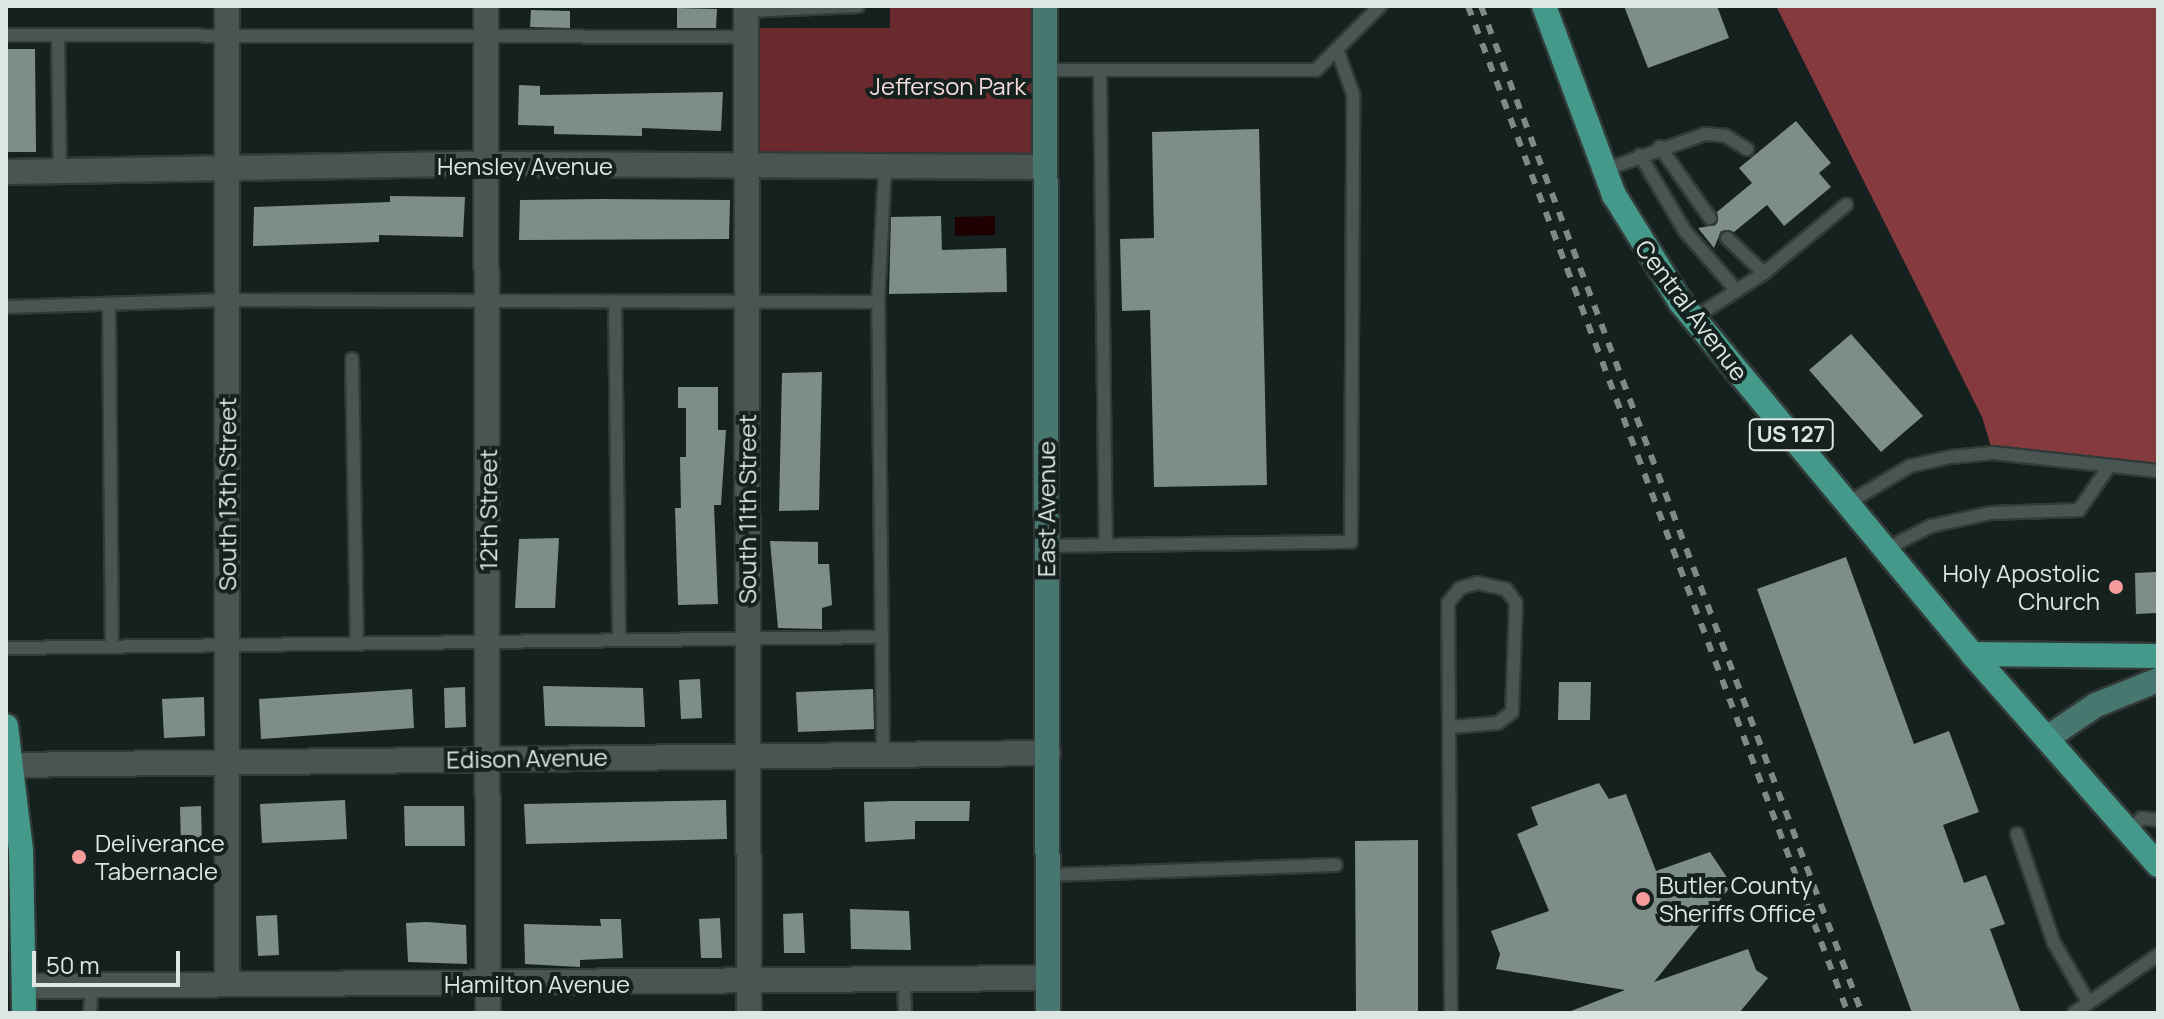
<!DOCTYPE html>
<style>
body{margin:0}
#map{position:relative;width:2164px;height:1019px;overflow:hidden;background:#15211e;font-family:Manrope,sans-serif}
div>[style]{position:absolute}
.green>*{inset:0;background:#6a292c}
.forest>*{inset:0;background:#853b3e}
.water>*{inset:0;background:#1e0002}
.building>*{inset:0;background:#7f8d8a}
.roads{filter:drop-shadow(2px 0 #323a38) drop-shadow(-2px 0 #323a38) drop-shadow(0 2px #323a38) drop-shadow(0 -2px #323a38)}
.lane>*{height:12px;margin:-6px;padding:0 6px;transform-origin:6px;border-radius:6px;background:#495552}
.street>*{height:24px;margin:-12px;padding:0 12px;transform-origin:12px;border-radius:12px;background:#495552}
.secondary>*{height:24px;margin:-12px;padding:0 12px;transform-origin:12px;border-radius:12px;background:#47776e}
.primary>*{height:24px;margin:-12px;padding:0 12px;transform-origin:12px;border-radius:12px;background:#44998a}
.rail>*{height:6px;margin-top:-3px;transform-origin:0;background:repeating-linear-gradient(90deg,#7f8987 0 10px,transparent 0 20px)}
.dots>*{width:22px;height:22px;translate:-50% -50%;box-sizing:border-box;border:4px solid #15211e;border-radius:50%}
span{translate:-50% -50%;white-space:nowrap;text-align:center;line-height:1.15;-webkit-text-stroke:8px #15211e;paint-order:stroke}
.shield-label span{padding:2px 6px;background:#15211e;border:2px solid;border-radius:6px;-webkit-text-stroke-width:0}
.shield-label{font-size:22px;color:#dee6e4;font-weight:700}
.park-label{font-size:24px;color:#f2dad9}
.street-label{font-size:24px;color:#dee6e4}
.poi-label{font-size:24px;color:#dee6e4}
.right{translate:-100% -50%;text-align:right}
.left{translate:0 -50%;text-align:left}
.frame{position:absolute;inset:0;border:8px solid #dee6e4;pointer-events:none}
.scale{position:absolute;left:32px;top:951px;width:148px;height:36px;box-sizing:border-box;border:4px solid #dee6e4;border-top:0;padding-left:10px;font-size:24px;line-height:28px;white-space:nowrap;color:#dee6e4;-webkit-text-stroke:6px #15211e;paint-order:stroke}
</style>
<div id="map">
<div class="green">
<i style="clip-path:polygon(890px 6px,1045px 6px,1044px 167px,747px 168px,746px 28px,890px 28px)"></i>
</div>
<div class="forest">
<i style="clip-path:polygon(1776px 6px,2158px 6px,2158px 471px,1993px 453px,1982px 417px)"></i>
</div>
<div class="water">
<i style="clip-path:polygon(995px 216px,995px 235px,955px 236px,955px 217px)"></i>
</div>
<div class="building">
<i style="clip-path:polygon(1624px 6px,1717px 6px,1729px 38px,1648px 68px)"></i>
<i style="clip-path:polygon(677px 8px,717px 9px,716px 28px,677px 28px)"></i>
<i style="clip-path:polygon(531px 10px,570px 11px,570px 28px,530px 27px)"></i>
<i style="clip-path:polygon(6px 49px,35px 49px,36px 152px,6px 152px)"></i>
<i style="clip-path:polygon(519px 85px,540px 86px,540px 95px,723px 92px,721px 131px,642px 128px,642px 136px,554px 134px,554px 126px,518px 125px)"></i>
<i style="clip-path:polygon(1796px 121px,1831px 163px,1819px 173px,1831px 187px,1784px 226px,1767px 205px,1734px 232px,1721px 231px,1714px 248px,1698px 228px,1716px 225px,1717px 212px,1752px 183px,1739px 168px)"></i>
<i style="clip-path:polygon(1259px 129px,1267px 485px,1154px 487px,1150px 310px,1122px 311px,1120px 239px,1154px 238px,1152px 132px)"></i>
<i style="clip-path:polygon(390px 196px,465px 197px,463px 237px,379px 235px,379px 242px,253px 246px,254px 207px,390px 202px)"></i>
<i style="clip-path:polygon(600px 199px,730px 200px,729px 239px,519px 240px,520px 200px)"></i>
<i style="clip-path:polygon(941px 216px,942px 250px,1006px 248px,1007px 292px,889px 294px,891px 217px)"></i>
<i style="clip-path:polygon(1851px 334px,1923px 416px,1881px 452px,1809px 370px)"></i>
<i style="clip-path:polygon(822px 372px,819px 510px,779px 511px,782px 373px)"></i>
<i style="clip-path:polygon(678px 387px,718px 387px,718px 430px,726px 430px,721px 505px,714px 505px,718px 604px,678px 605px,675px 508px,681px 508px,680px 457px,686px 457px,686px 408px,678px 408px)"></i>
<i style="clip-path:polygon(559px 538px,555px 608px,515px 608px,519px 539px)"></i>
<i style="clip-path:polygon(770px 541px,818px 542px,818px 564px,829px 564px,831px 590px,832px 605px,822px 608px,822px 629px,778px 628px)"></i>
<i style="clip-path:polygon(1846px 557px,1914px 744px,1949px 731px,1979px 812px,1943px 825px,1964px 883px,1986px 875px,2005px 924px,1990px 929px,2021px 1013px,1912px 1013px,1757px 589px)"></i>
<i style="clip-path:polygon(2156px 572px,2157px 613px,2136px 614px,2135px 573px)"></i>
<i style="clip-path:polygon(700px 679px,702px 718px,681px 719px,679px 680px)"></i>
<i style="clip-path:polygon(1559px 682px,1591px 682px,1590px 720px,1558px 720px)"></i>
<i style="clip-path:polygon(543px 686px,643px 688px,645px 727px,545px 726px)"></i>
<i style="clip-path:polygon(465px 687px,466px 727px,445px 728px,444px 688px)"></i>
<i style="clip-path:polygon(412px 689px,414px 728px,261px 739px,259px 699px)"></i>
<i style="clip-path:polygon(873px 689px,874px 729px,798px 732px,796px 692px)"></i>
<i style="clip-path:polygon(204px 697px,205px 736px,164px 738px,162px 699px)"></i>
<i style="clip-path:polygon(1599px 783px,1609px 799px,1626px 794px,1656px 871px,1710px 852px,1732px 885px,1654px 982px,1748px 949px,1756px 970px,1768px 978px,1739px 1013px,1566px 1013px,1625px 990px,1496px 969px,1500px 954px,1491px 931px,1549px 911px,1517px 834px,1538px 825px,1531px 807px)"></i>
<i style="clip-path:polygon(345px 800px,347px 839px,262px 843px,260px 804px)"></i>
<i style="clip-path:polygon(726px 800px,727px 839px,526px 844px,524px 804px)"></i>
<i style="clip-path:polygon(893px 801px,970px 801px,969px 821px,915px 821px,915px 839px,865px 842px,864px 802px)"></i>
<i style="clip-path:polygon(201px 806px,202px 845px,181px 846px,180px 807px)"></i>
<i style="clip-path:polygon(404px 806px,464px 806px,465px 846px,405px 846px)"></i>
<i style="clip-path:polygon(1418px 840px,1418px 1013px,1356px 1013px,1355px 841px)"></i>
<i style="clip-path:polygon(850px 909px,909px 911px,911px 950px,851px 949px)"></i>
<i style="clip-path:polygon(803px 913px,805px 953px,784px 953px,783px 914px)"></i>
<i style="clip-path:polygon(277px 915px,279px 955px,258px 956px,256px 916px)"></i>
<i style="clip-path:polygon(720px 918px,722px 958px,701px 958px,699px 919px)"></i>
<i style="clip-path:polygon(600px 919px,621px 919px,623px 958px,580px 960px,580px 967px,525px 964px,524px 924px,601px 926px)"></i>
<i style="clip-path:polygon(427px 922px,466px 925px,467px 964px,408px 962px,406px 923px)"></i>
</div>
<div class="roads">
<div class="lane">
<i style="left:746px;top:11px;width:112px;rotate:-2.6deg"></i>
<i style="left:6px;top:35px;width:740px;rotate:0.15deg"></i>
<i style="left:58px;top:35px;width:137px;rotate:89.2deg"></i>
<i style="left:1044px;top:70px;width:272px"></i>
<i style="left:1316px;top:70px;width:91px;rotate:-45deg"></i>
<i style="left:1100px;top:70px;width:475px;rotate:89.3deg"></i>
<i style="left:1660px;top:147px;width:87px;rotate:54.8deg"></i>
<i style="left:1640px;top:155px;width:88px;rotate:59.4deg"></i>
<i style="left:1685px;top:231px;width:79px;rotate:49.1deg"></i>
<i style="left:1604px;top:170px;width:107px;rotate:-19.6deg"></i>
<i style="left:1705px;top:134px;width:21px;rotate:5deg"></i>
<i style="left:1726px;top:136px;width:25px;rotate:32deg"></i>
<i style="left:1727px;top:238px;width:51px;rotate:43.4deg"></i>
<i style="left:615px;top:301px;width:337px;rotate:89.3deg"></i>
<i style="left:6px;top:307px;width:220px;rotate:-1.8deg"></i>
<i style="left:226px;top:300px;width:652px;rotate:0.18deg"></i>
<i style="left:109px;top:307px;width:336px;rotate:89.5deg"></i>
<i style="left:1694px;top:318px;width:83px;rotate:-32.7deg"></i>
<i style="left:1764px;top:273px;width:107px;rotate:-39.7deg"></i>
<i style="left:352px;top:359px;width:282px;rotate:89deg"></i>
<i style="left:1848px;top:503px;width:72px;rotate:-30.8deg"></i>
<i style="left:1910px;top:466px;width:41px;rotate:-12.7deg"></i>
<i style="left:1950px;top:457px;width:43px;rotate:-5.3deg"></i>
<i style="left:1993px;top:453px;width:166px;rotate:6.2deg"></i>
<i style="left:1046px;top:546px;width:305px;rotate:-0.8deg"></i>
<i style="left:1351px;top:542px;width:448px;rotate:-89.7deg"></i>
<i style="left:1353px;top:94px;width:48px;rotate:-109.6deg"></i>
<i style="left:1886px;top:549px;width:51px;rotate:-27.1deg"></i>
<i style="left:1931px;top:526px;width:60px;rotate:-12.4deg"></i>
<i style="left:1990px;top:513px;width:89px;rotate:-1.9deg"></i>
<i style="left:2079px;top:510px;width:51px;rotate:-55.4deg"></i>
<i style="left:6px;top:648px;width:876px;rotate:-0.72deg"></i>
<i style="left:883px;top:754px;width:452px;rotate:-90.6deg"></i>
<i style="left:878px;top:302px;width:135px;rotate:-87deg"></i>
<i style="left:2130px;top:830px;width:17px;rotate:-45deg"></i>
<i style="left:2142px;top:818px;width:16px;rotate:7deg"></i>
<i style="left:2017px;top:834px;width:115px;rotate:71.3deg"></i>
<i style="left:2054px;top:943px;width:66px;rotate:59.9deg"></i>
<i style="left:1048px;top:875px;width:288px;rotate:-2deg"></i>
<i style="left:904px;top:980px;width:33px;rotate:88deg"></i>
<i style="left:90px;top:1013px;width:28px;rotate:-86deg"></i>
<i style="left:1451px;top:1013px;width:410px;rotate:-90.4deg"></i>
<i style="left:1448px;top:603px;width:19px;rotate:-51deg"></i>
<i style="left:1460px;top:588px;width:18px;rotate:-16deg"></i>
<i style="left:1477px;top:583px;width:30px;rotate:12deg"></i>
<i style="left:1506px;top:589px;width:17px;rotate:54deg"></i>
<i style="left:1516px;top:603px;width:109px;rotate:92.1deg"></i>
<i style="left:1512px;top:712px;width:18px;rotate:142deg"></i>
<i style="left:1498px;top:723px;width:47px;rotate:175.1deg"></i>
<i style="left:2074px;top:1013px;width:102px;rotate:-34.6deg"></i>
</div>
<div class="street">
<i style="left:227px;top:6px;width:976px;rotate:90deg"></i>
<i style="left:486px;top:6px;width:1007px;rotate:89.89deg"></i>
<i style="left:746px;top:6px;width:1007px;rotate:89.83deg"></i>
<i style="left:6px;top:172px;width:481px;rotate:-1deg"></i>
<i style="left:487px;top:164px;width:557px;rotate:0.31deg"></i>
<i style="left:6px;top:765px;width:1042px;rotate:-0.66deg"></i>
<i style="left:26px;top:986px;width:1022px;rotate:-0.45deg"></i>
</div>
<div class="secondary">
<i style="left:1045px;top:6px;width:1007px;rotate:89.83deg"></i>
<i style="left:2047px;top:738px;width:59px;rotate:-34deg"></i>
<i style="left:2096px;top:705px;width:67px;rotate:-22deg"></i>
</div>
<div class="primary">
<i style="left:1544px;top:6px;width:202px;rotate:69.7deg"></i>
<i style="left:1614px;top:195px;width:127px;rotate:58.2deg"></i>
<i style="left:1681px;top:303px;width:456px;rotate:50.3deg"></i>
<i style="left:1972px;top:654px;width:281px;rotate:48.6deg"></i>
<i style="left:1972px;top:654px;width:186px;rotate:0.6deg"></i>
<i style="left:6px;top:726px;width:125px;rotate:83.1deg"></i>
<i style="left:21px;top:850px;width:163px;rotate:88.9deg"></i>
</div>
</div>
<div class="rail">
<i style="left:1468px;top:6px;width:1076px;rotate:69.33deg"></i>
<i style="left:1481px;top:6px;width:1077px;rotate:69.28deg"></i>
</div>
<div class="dots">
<i style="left:2116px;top:587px;background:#f59b9b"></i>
<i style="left:79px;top:857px;background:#f59b9b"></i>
<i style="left:1643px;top:899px;background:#f59b9b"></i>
</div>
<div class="shield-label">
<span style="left:1791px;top:435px">US 127</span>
</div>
<div class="park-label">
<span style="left:948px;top:86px">Jefferson Park</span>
</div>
<div class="street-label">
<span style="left:525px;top:166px">Hensley Avenue</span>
<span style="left:1692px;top:310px;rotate:53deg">Central Avenue</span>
<span style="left:227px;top:494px;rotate:-90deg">South 13th Street</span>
<span style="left:747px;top:509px;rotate:-90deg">South 11th Street</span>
<span style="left:1046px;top:509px;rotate:-90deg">East Avenue</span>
<span style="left:488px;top:510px;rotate:-90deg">12th Street</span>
<span style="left:527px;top:758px;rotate:-1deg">Edison Avenue</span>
<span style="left:537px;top:984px">Hamilton Avenue</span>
</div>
<div class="poi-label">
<span class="right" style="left:2100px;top:587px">Holy Apostolic<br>Church</span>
<span class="left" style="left:95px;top:857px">Deliverance<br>Tabernacle</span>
<span class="left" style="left:1659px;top:899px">Butler County<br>Sheriffs Office</span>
</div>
<div class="frame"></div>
<div class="scale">50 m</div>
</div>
